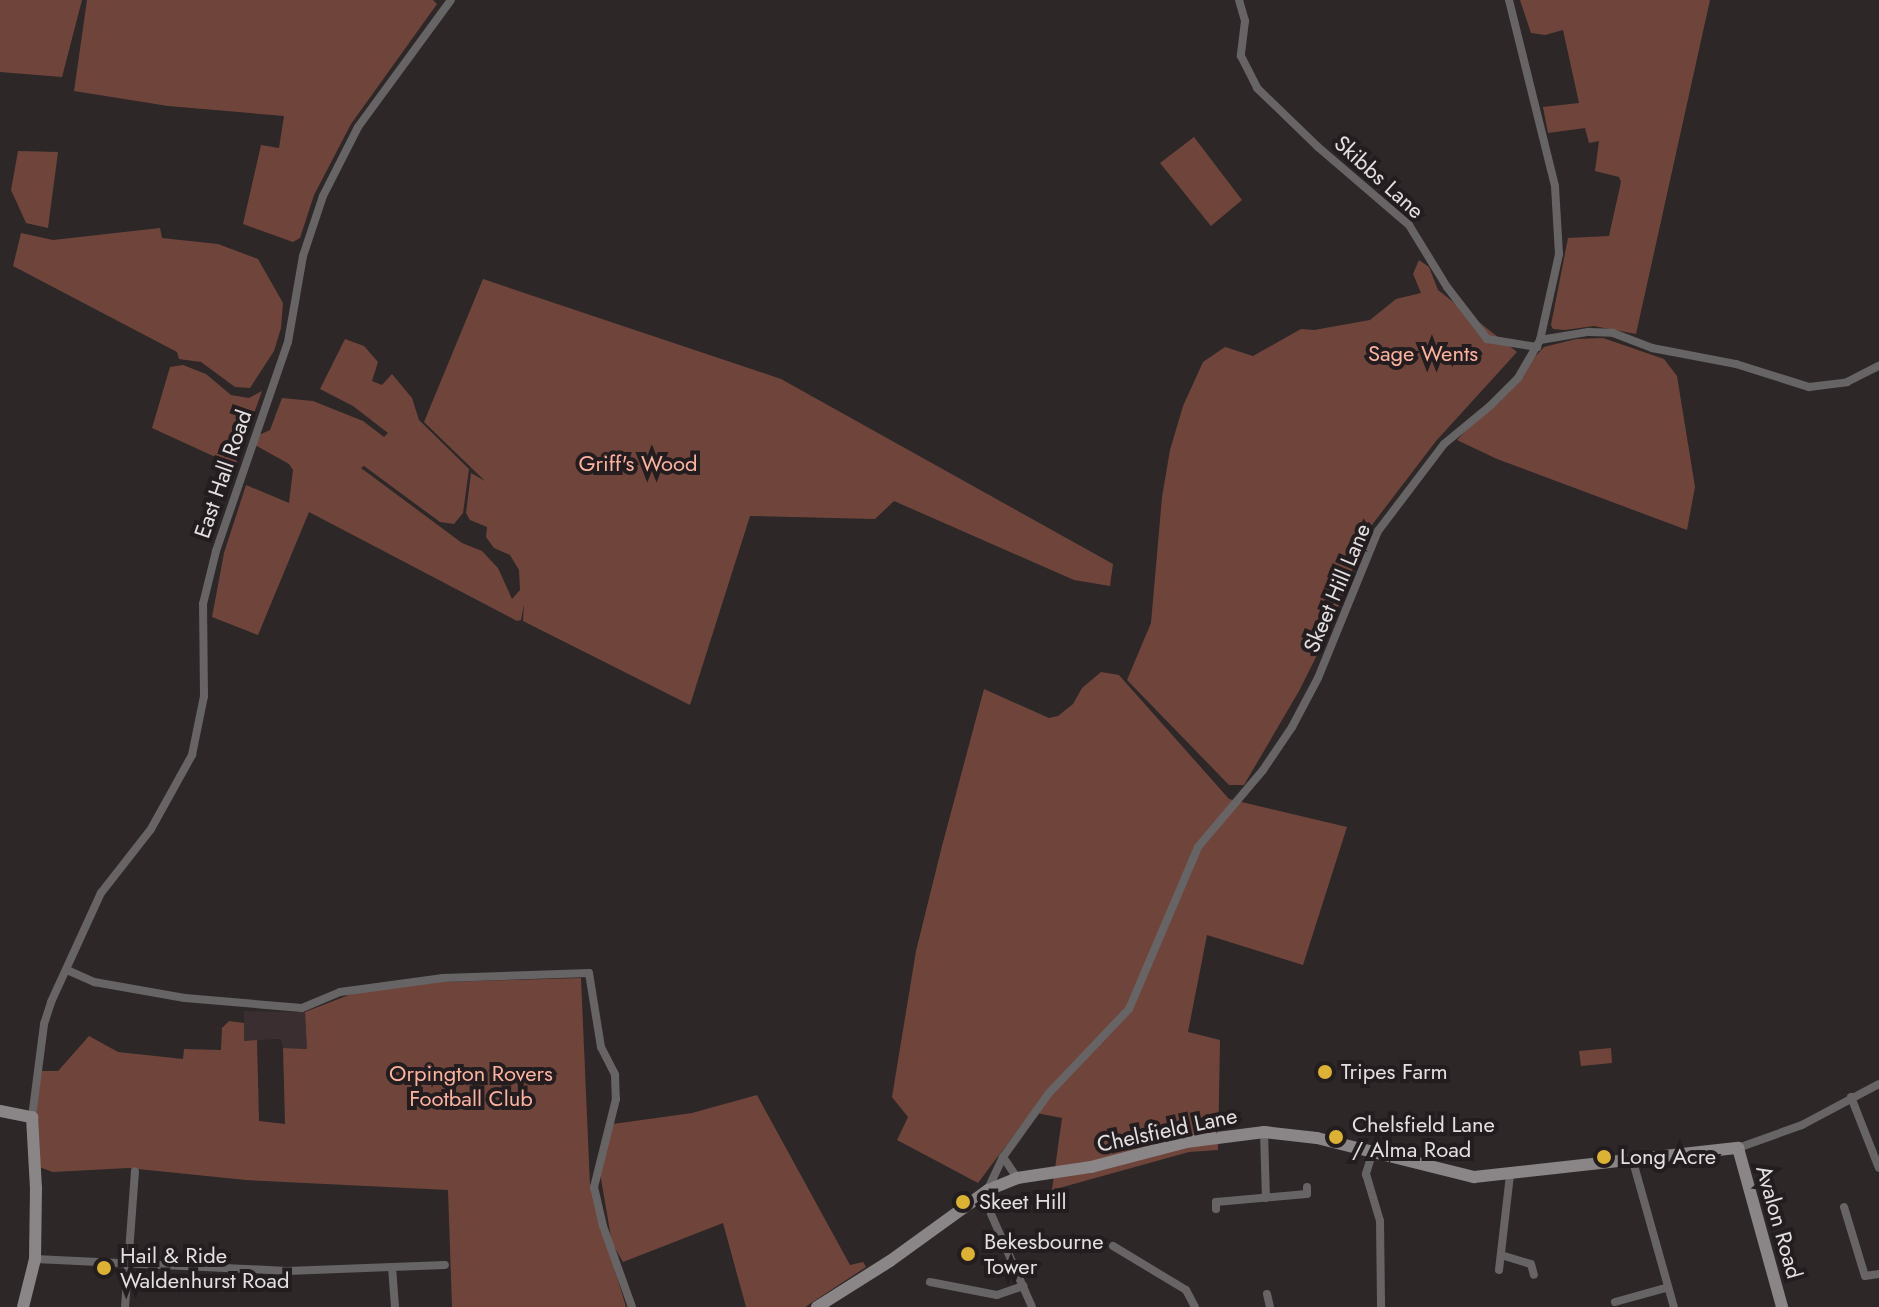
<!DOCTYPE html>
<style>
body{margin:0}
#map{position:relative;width:1879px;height:1307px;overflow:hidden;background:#2d2728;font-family:Jost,sans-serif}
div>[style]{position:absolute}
.built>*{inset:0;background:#3a2e31}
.green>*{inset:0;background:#6f453b}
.street>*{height:8px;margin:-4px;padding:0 4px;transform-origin:4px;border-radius:4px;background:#676466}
.secondary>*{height:12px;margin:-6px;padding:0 6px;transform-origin:6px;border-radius:6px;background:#8a8688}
.dots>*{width:22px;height:22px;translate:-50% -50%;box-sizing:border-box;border:4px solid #231d1f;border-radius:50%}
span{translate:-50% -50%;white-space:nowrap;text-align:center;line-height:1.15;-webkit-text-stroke:8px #231d1f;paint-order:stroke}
.street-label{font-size:22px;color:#e4e0e1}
.park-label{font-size:22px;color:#fdb29f}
.poi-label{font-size:22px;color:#e4e0e1}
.left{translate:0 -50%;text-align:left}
</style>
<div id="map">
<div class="built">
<i style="clip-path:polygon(244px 1011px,305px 1012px,307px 1049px,283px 1048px,281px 1039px,244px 1041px)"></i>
</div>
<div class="green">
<i style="clip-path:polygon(0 0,82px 0,62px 77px,0 72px)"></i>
<i style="clip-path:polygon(87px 0,433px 0,437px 4px,351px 124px,314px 195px,300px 238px,293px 242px,243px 224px,261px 145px,279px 148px,284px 116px,168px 106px,74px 91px)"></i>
<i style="clip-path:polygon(1520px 0,1710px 0,1636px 334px,1594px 326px,1565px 330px,1553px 329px,1551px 325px,1568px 238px,1609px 236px,1621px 182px,1619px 177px,1595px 171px,1599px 141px,1589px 143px,1585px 128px,1548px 133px,1543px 107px,1579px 103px,1563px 30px,1545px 35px,1531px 33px)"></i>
<i style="clip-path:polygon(1194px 137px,1242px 200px,1211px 226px,1160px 163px)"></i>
<i style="clip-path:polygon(18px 151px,58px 152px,48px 228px,26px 223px,11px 190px)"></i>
<i style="clip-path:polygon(160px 228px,162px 238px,218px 244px,258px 259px,283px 303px,281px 328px,274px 351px,250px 388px,235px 387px,201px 362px,179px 359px,177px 352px,13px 266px,21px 233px,53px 240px)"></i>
<i style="clip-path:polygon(1419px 260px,1429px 267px,1438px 290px,1517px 352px,1436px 441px,1368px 530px,1328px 633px,1299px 691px,1244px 785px,1229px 785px,1127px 680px,1151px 623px,1162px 497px,1170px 450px,1183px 406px,1203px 362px,1225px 347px,1253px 356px,1301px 329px,1314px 330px,1370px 320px,1396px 299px,1421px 293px,1413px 274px)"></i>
<i style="clip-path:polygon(483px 279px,781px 379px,1113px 564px,1110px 586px,1074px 580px,894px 501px,875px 519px,750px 516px,690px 705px,523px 621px,524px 604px,521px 620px,517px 621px,309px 512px,258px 635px,212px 617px,224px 553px,246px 485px,289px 503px,293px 470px,289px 464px,255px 445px,259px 435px,270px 430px,282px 398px,313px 401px,363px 421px,384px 437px,388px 433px,353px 406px,320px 389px,345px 339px,364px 346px,378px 362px,372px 381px,382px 385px,392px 374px,412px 398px,419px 420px,469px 469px,463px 513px,454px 524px,440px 522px,364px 466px,361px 468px,462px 543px,482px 551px,498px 568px,512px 599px,520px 590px,519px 570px,510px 555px,494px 548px,486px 537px,487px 527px,470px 520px,466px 513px,471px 473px,485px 481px,424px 422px)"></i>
<i style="clip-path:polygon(1603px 338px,1664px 359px,1677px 376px,1695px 487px,1687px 530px,1497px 459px,1457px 440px,1544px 347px,1576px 339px)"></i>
<i style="clip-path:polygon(183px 365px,206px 374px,231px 395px,249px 398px,262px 391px,235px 466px,152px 428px,170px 367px)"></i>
<i style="clip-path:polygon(1101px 672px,1119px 675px,1229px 799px,1347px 827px,1303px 965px,1207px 935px,1188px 1032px,1220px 1040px,1218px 1150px,1189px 1152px,1052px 1190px,1062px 1118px,1031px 1112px,978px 1183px,897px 1140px,908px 1117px,892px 1097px,916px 951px,942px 846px,984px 689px,1049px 718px,1058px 716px,1073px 704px,1082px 688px)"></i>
<i style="clip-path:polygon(581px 978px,590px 1185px,626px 1307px,452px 1307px,448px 1190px,246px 1180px,128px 1168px,53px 1172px,39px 1167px,36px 1103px,42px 1071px,58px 1071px,89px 1036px,118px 1052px,183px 1059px,184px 1049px,221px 1050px,222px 1028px,229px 1021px,244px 1023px,244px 1041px,257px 1040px,259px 1121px,285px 1124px,283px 1048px,307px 1049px,305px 1012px,359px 991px,439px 982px)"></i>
<i style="clip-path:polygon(1611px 1048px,1612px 1063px,1581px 1066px,1579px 1051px)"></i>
<i style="clip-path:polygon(757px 1095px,850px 1265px,863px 1262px,866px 1267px,805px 1307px,746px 1307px,723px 1223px,623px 1262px,612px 1243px,600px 1173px,613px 1124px,692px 1113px)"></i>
</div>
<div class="street">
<i style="left:1239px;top:0;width:22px;rotate:74deg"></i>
<i style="left:1245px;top:21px;width:35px;rotate:97deg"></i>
<i style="left:1241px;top:56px;width:36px;rotate:63deg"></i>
<i style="left:1257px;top:88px;width:85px;rotate:44deg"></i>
<i style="left:1318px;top:147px;width:120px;rotate:40.6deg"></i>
<i style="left:1409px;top:225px;width:73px;rotate:58.5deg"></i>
<i style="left:1447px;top:287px;width:66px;rotate:52.4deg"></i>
<i style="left:1487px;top:339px;width:51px;rotate:9.1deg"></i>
<i style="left:1540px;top:340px;width:49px;rotate:-9.5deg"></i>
<i style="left:1588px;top:332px;width:25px;rotate:2deg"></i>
<i style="left:1613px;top:333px;width:42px;rotate:21deg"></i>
<i style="left:1652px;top:348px;width:86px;rotate:10.8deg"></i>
<i style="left:1736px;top:364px;width:77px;rotate:17.5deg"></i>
<i style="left:1809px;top:387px;width:38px;rotate:-7deg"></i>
<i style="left:1847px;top:382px;width:36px;rotate:-27deg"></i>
<i style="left:67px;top:970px;width:30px;rotate:24deg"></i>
<i style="left:94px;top:982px;width:92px;rotate:10deg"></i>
<i style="left:185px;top:998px;width:117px;rotate:4.9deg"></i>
<i style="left:302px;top:1008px;width:41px;rotate:-22.8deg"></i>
<i style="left:340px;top:992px;width:104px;rotate:-7.7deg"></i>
<i style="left:443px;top:978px;width:146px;rotate:-2deg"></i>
<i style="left:589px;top:973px;width:75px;rotate:80.8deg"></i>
<i style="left:601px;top:1047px;width:31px;rotate:63deg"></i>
<i style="left:615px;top:1075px;width:24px;rotate:88deg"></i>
<i style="left:616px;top:1099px;width:91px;rotate:104deg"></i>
<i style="left:594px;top:1187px;width:40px;rotate:77deg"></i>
<i style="left:603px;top:1226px;width:86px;rotate:70.3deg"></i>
<i style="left:1851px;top:1097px;width:76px;rotate:68.5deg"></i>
<i style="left:32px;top:1117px;width:94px;rotate:-82.6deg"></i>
<i style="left:44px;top:1024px;width:23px;rotate:-72deg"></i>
<i style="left:51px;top:1002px;width:120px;rotate:-65.4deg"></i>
<i style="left:101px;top:893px;width:81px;rotate:-52deg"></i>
<i style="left:151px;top:829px;width:85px;rotate:-61deg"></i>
<i style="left:192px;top:755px;width:60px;rotate:-78.5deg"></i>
<i style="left:204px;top:696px;width:92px;rotate:-90.6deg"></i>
<i style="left:203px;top:604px;width:55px;rotate:-76.2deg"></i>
<i style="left:216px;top:551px;width:221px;rotate:-71deg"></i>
<i style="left:288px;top:342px;width:87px;rotate:-80.1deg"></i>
<i style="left:303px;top:256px;width:63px;rotate:-71.6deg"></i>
<i style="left:323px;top:196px;width:77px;rotate:-63.1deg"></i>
<i style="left:358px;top:127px;width:157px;rotate:-53.8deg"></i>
<i style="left:1264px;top:1132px;width:66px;rotate:88.3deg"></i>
<i style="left:1738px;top:1148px;width:68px;rotate:-19.8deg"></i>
<i style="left:1802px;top:1125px;width:87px;rotate:-28deg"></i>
<i style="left:1372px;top:1154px;width:21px;rotate:107deg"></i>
<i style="left:1366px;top:1174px;width:49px;rotate:73.4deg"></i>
<i style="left:1380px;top:1221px;width:86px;rotate:89.3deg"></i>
<i style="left:1003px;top:1157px;width:25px;rotate:56deg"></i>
<i style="left:1632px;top:1158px;width:155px;rotate:74.3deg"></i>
<i style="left:988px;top:1189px;width:35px;rotate:-65deg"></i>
<i style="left:1003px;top:1157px;width:79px;rotate:-54.3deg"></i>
<i style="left:1049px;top:1093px;width:116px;rotate:-46.4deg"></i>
<i style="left:1129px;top:1009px;width:176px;rotate:-66.9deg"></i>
<i style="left:1198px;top:847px;width:101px;rotate:-49.8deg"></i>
<i style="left:1263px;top:770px;width:52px;rotate:-56deg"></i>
<i style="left:1292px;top:727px;width:55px;rotate:-62deg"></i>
<i style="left:1318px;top:678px;width:159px;rotate:-67.8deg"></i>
<i style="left:1378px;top:531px;width:109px;rotate:-52.8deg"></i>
<i style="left:1444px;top:444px;width:60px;rotate:-39.6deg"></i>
<i style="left:1490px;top:406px;width:40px;rotate:-45deg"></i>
<i style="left:1518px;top:378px;width:44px;rotate:-59.9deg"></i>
<i style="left:1540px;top:340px;width:88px;rotate:-77.5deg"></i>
<i style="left:1559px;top:254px;width:68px;rotate:-93.4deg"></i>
<i style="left:1555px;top:186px;width:192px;rotate:-103.9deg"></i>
<i style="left:1844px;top:1207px;width:72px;rotate:73.1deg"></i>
<i style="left:1865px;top:1276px;width:14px;rotate:-8deg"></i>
<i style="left:1216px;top:1209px;width:7px;rotate:-90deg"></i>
<i style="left:1216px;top:1202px;width:91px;rotate:-5deg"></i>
<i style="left:1307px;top:1194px;width:7px;rotate:-90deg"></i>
<i style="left:991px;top:1214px;width:102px;rotate:66.2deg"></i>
<i style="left:1113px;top:1246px;width:85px;rotate:31.1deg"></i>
<i style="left:1186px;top:1290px;width:19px;rotate:62deg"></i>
<i style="left:1501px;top:1255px;width:31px;rotate:17deg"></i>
<i style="left:1531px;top:1264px;width:11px;rotate:75deg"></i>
<i style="left:35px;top:1259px;width:252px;rotate:2.7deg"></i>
<i style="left:287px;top:1271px;width:158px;rotate:-2.2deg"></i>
<i style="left:392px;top:1267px;width:40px;rotate:85.7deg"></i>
<i style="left:1499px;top:1270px;width:96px;rotate:-83.4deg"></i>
<i style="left:930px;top:1282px;width:68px;rotate:11deg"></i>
<i style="left:997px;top:1295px;width:28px;rotate:-19deg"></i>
<i style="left:1267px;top:1294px;width:13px;rotate:77deg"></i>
<i style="left:1615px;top:1302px;width:53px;rotate:-15.4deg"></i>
<i style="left:125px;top:1307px;width:136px;rotate:-85.8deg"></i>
</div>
<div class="secondary">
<i style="left:0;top:1111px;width:33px;rotate:11deg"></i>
<i style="left:32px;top:1117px;width:71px;rotate:86.8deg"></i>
<i style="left:36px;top:1188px;width:71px;rotate:90.8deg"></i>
<i style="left:35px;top:1259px;width:49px;rotate:104deg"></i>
<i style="left:817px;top:1307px;width:86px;rotate:-32.2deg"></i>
<i style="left:890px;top:1261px;width:121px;rotate:-35.9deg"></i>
<i style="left:988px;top:1190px;width:31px;rotate:-22deg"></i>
<i style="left:1017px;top:1178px;width:75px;rotate:-8.5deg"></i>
<i style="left:1091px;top:1167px;width:98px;rotate:-14.7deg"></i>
<i style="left:1186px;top:1142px;width:79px;rotate:-7.3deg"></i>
<i style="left:1264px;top:1132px;width:53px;rotate:6.5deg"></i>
<i style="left:1317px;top:1138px;width:162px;rotate:14deg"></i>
<i style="left:1474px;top:1177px;width:266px;rotate:-6.3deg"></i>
<i style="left:1738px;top:1148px;width:165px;rotate:74.5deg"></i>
</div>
<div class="dots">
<i style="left:1325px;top:1072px;background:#dcb233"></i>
<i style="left:1336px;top:1137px;background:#dcb233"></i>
<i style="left:1604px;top:1157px;background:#dcb233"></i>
<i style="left:963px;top:1202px;background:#dcb233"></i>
<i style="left:968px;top:1254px;background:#dcb233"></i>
<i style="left:104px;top:1268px;background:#dcb233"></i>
</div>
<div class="street-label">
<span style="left:1379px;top:177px;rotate:42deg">Skibbs Lane</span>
<span style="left:223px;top:474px;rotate:-71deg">East Hall Road</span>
<span style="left:1337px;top:588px;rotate:-67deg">Skeet Hill Lane</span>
<span style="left:1167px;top:1130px;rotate:-12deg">Chelsfield Lane</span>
<span style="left:1779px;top:1222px;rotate:74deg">Avalon Road</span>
</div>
<div class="park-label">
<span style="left:1423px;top:354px">Sage Wents</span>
<span style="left:638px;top:464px">Griff's Wood</span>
<span style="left:471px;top:1086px">Orpington Rovers<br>Football Club</span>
</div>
<div class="poi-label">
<span class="left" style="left:1341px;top:1072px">Tripes Farm</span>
<span class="left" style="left:1352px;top:1137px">Chelsfield Lane<br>/ Alma Road</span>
<span class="left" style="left:1620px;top:1157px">Long Acre</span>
<span class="left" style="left:979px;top:1202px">Skeet Hill</span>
<span class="left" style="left:984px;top:1254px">Bekesbourne<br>Tower</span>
<span class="left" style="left:120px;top:1268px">Hail &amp; Ride<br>Waldenhurst Road</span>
</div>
</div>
